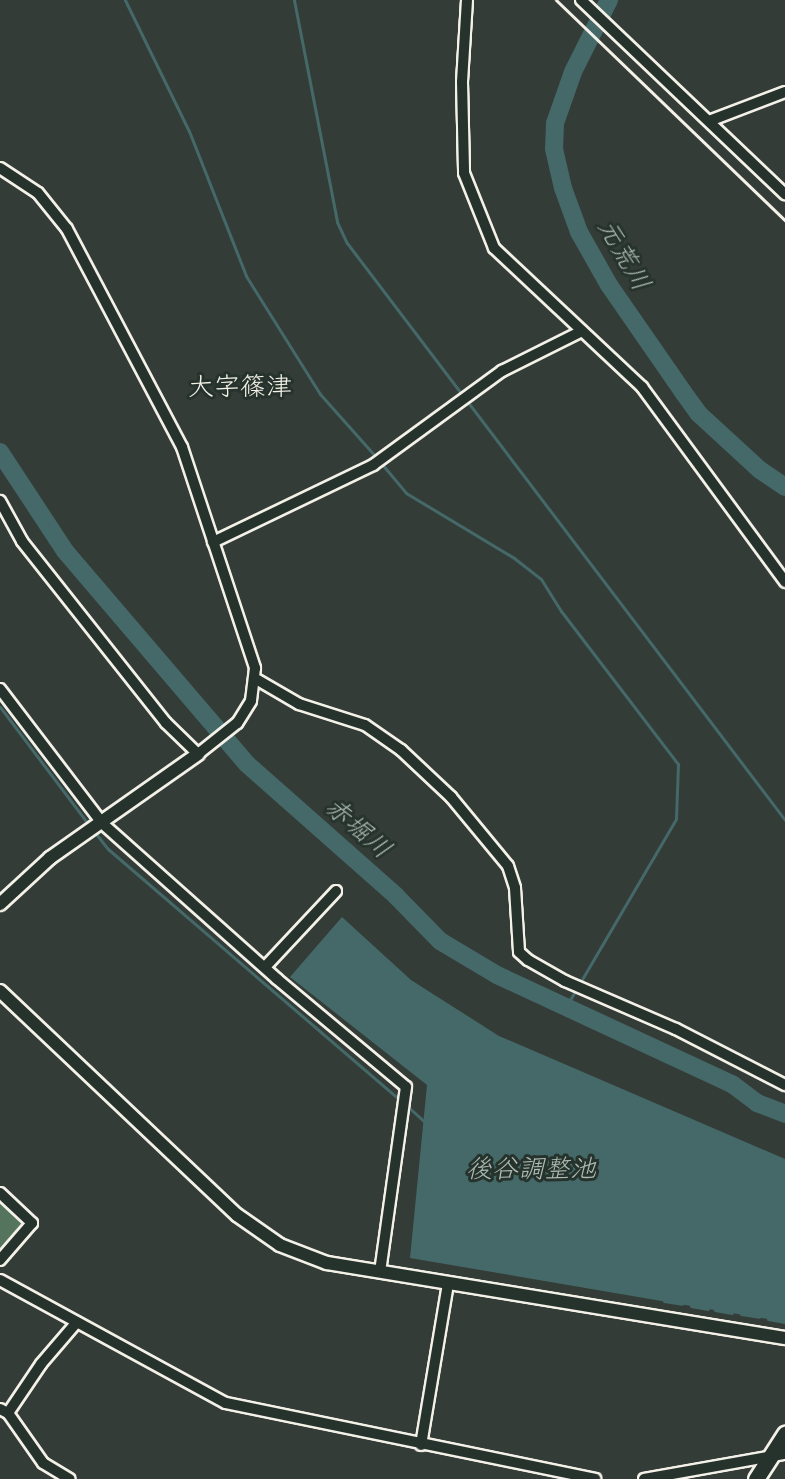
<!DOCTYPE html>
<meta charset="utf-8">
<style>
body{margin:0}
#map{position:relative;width:785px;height:1479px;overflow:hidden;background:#343c38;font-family:Caveat,"Klee One",sans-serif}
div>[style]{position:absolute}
.green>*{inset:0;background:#54745e}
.water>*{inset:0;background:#446968}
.stream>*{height:3px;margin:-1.5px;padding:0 1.5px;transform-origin:1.5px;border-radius:1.5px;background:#446968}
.river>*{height:18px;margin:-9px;padding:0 9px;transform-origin:9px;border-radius:9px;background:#446968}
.roads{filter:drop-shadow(2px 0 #f4f1e8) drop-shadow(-2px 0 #f4f1e8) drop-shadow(0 2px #f4f1e8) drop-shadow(0 -2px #f4f1e8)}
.minor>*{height:10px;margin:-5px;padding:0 5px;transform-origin:5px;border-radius:5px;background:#26332d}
.tertiary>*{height:12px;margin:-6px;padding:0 6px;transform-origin:6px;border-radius:6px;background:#26332d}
.primary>*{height:15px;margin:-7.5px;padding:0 7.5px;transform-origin:7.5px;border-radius:7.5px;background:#26332d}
.rail>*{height:3px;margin:-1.5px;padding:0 1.5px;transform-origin:1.5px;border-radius:1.5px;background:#f4f1e8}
span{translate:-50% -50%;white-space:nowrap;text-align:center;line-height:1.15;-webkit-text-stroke:6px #26332d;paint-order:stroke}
.water-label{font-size:26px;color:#aebbb5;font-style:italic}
.neighbourhood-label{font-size:26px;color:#f4f1e8}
</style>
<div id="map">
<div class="green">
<i style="clip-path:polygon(0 1193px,32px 1223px,0 1260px)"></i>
</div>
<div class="water">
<i style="clip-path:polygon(342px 917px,411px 980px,499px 1036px,785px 1159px,785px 1322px,410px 1258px,427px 1085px,290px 977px)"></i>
</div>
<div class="stream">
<i style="left:125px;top:0;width:146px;rotate:64deg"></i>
<i style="left:189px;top:131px;width:156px;rotate:68.5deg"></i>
<i style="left:246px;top:276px;width:139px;rotate:57.9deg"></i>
<i style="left:320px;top:394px;width:86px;rotate:48.3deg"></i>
<i style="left:294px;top:0;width:226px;rotate:79deg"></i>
<i style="left:337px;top:222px;width:23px;rotate:65deg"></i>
<i style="left:347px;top:243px;width:724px;rotate:52.8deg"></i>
<i style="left:381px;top:463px;width:39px;rotate:50deg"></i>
<i style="left:406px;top:493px;width:126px;rotate:31deg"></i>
<i style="left:514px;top:558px;width:34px;rotate:38deg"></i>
<i style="left:541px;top:579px;width:38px;rotate:58deg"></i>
<i style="left:561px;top:611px;width:193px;rotate:52.6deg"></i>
<i style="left:678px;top:764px;width:55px;rotate:92.1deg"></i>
<i style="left:676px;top:819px;width:219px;rotate:120.4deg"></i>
<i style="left:0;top:707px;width:148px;rotate:53deg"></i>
<i style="left:93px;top:830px;width:24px;rotate:52deg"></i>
<i style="left:108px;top:849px;width:386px;rotate:40.7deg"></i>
<i style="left:406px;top:1105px;width:27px;rotate:42deg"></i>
<i style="left:664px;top:1301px;width:18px;rotate:9deg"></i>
<i style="left:691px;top:1306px;width:17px;rotate:10deg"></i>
<i style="left:715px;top:1310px;width:17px;rotate:10deg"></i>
<i style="left:741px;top:1314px;width:18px;rotate:9deg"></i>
<i style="left:768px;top:1319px;width:17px;rotate:10deg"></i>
</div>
<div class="river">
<i style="left:609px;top:0;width:80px;rotate:116.6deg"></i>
<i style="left:573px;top:72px;width:54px;rotate:109.4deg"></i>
<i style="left:555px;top:123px;width:26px;rotate:92deg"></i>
<i style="left:554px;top:149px;width:40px;rotate:77deg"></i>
<i style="left:563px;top:188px;width:47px;rotate:70deg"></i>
<i style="left:579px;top:232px;width:61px;rotate:60.5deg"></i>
<i style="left:609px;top:285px;width:130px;rotate:55.3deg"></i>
<i style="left:683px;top:392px;width:27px;rotate:54deg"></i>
<i style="left:699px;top:414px;width:83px;rotate:42.6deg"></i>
<i style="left:760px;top:470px;width:30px;rotate:34deg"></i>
<i style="left:0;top:452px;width:118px;rotate:56.7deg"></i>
<i style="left:65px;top:551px;width:280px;rotate:49.5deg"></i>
<i style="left:247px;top:764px;width:199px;rotate:41.5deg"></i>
<i style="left:396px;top:896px;width:63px;rotate:45.6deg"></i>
<i style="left:440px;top:941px;width:66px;rotate:30.8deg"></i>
<i style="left:497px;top:975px;width:259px;rotate:24.9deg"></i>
<i style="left:732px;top:1084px;width:31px;rotate:37deg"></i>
<i style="left:757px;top:1103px;width:30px;rotate:21deg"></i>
</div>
<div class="roads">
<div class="minor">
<i style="left:467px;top:0;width:82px;rotate:93.5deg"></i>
<i style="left:462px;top:82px;width:91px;rotate:88.7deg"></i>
<i style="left:464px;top:173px;width:81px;rotate:68.2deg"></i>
<i style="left:494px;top:248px;width:203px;rotate:43.2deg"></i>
<i style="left:642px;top:387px;width:242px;rotate:53.7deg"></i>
<i style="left:581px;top:0;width:282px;rotate:43.6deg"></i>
<i style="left:709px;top:121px;width:81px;rotate:-20.9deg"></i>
<i style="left:0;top:168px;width:45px;rotate:33.3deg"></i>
<i style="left:38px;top:193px;width:46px;rotate:51.1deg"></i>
<i style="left:67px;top:229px;width:246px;rotate:62.2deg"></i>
<i style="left:182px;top:447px;width:233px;rotate:71.7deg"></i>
<i style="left:255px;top:668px;width:33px;rotate:97deg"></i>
<i style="left:251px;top:701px;width:26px;rotate:122deg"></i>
<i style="left:237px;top:723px;width:50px;rotate:141.5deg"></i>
<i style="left:198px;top:754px;width:45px;rotate:-135.9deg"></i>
<i style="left:166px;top:723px;width:232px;rotate:-128.4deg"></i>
<i style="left:22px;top:541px;width:46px;rotate:-118.8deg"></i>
<i style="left:213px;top:542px;width:178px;rotate:-25.7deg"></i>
<i style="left:373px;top:465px;width:160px;rotate:-36.1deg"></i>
<i style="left:502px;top:371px;width:89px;rotate:-26.6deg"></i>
<i style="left:256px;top:679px;width:50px;rotate:30.2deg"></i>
<i style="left:299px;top:704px;width:69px;rotate:17.7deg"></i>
<i style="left:365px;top:725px;width:44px;rotate:34.8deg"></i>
<i style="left:401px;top:750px;width:69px;rotate:43.2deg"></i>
<i style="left:451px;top:797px;width:89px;rotate:50.4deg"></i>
<i style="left:508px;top:866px;width:23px;rotate:72deg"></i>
<i style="left:515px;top:888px;width:64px;rotate:86.4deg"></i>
<i style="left:519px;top:952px;width:12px;rotate:42deg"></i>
<i style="left:528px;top:960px;width:43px;rotate:29.6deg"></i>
<i style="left:565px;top:981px;width:121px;rotate:23.4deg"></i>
<i style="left:676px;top:1029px;width:123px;rotate:27.2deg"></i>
<i style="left:0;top:689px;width:168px;rotate:52.7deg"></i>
<i style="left:102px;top:823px;width:234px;rotate:41.7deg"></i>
<i style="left:277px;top:979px;width:168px;rotate:39.9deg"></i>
<i style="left:406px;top:1087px;width:186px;rotate:98deg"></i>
<i style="left:265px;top:967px;width:104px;rotate:-46.9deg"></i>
<i style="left:0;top:1193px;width:44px;rotate:43.2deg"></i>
<i style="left:32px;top:1223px;width:49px;rotate:130.9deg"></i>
<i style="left:0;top:1280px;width:257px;rotate:28.6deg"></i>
<i style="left:226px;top:1403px;width:377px;rotate:11.6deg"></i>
<i style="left:0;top:1409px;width:9px;rotate:27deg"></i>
<i style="left:8px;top:1413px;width:59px;rotate:-56deg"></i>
<i style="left:41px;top:1364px;width:55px;rotate:-49.4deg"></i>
<i style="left:8px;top:1413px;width:61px;rotate:55deg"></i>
<i style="left:43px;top:1463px;width:31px;rotate:31deg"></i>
<i style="left:421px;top:1445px;width:164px;rotate:-80.5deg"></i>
<i style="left:644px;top:1479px;width:143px;rotate:-10.1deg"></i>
</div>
<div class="tertiary">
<i style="left:0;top:904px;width:68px;rotate:-42.6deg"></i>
<i style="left:50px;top:858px;width:181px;rotate:-35.1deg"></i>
<i style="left:0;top:991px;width:326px;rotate:43.4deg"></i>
<i style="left:237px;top:1215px;width:52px;rotate:34.9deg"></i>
<i style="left:280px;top:1245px;width:50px;rotate:21deg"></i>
<i style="left:327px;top:1263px;width:464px;rotate:9.3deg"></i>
</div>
<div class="primary">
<i style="left:756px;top:1479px;width:54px;rotate:-57.2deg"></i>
</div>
</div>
<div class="rail">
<i style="left:556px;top:0;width:318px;rotate:43.9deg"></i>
</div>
<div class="water-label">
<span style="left:624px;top:255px;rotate:60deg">元荒川</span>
<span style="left:358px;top:828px;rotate:41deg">赤堀川</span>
<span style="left:531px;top:1169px">後谷調整池</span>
</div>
<div class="neighbourhood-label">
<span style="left:240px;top:387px">大字篠津</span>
</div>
</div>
